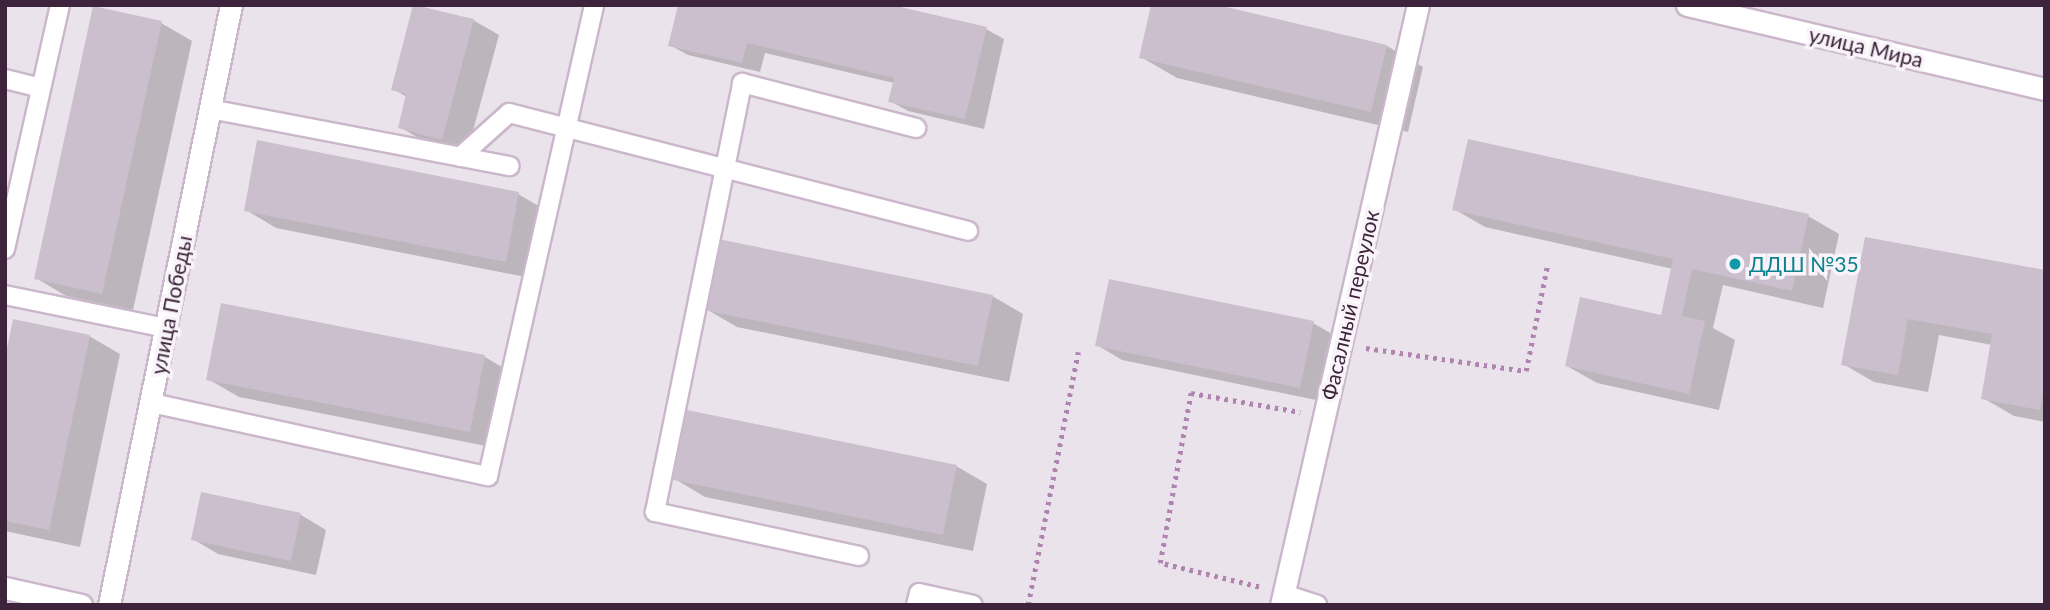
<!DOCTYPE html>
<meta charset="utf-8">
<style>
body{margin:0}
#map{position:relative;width:2050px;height:610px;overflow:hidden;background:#ebe3ec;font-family:Lato,sans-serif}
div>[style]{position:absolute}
.shadow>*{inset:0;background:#0003}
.building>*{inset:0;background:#cbbfcd}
.path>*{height:4.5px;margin-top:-2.25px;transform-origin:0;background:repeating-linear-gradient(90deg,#af85af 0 3.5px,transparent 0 8.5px)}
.roads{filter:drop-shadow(2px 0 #cbb7cc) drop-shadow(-2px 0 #cbb7cc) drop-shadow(0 2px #cbb7cc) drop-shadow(0 -2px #cbb7cc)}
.lane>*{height:18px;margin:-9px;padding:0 9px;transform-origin:9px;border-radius:9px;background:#fff}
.street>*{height:21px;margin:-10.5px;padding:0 10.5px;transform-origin:10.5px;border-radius:10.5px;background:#fff}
.secondary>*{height:21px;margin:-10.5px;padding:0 10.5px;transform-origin:10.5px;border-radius:10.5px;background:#fff}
.dots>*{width:19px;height:19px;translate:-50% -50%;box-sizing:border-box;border:4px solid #f8f4f9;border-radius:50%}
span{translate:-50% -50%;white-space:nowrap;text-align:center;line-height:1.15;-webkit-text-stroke:7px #f8f4f9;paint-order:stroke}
.street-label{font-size:21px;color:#3d233c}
.culture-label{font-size:21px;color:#0d838f}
.left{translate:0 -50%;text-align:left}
.frame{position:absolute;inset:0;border:7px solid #3d233c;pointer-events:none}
</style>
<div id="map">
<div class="shadow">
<i style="clip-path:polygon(415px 5px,473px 20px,499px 35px,467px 153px,425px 142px,400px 127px,407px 97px,393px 89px)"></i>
<i style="clip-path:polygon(161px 23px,192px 41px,133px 310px,66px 296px,36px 278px)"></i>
<i style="clip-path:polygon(986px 29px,1004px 39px,984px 129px,908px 111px,890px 101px,894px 83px,765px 53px,760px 72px,688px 55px,670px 45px)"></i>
<i style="clip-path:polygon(1387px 46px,1423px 67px,1408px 132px,1177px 78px,1141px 57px)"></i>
<i style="clip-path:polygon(518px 194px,549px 212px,536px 279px,276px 228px,246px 210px)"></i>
<i style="clip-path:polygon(1454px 209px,1808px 216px,1839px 234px,1823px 308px,1723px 285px,1713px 328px,1735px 340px,1719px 410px,1597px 383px,1567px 366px,1662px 317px,1673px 269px,1485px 227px)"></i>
<i style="clip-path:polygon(1866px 239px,2045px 272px,2045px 422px,2014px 416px,1983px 398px,1992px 345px,1939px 335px,1928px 392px,1874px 382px,1843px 364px)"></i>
<i style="clip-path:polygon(992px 296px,1023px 314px,1009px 382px,737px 327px,706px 309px)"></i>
<i style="clip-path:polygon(223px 306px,485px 357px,515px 375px,501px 449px,239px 397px,208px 379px)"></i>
<i style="clip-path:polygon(1313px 323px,1339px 338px,1326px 402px,1122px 360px,1097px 345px)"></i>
<i style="clip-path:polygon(89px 336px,120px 354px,80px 547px,5px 531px,5px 367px)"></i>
<i style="clip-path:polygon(956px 466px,987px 484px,973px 551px,705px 497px,675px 479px)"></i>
<i style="clip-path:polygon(203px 494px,301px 515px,326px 530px,316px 575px,218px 554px,193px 539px)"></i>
</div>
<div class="building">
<i style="clip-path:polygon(413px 5px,474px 19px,442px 140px,398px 128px,406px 94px,391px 90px)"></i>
<i style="clip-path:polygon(678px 5px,892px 5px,987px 27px,965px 119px,888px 102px,894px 78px,747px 43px,742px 63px,668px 46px)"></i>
<i style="clip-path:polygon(1151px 5px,1218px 5px,1387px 45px,1371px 112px,1139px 58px)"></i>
<i style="clip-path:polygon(93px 6px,162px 21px,102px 294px,34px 279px)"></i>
<i style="clip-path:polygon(1468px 139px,1809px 214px,1792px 291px,1692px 269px,1682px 316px,1705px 321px,1689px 394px,1565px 366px,1580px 297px,1661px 315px,1673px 259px,1452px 210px)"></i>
<i style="clip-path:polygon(257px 140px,519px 192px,506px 262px,244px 211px)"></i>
<i style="clip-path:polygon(1865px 237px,2045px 270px,2045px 383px,2040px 410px,1981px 399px,1992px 334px,1908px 319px,1898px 375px,1841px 365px)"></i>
<i style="clip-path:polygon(718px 239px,993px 295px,978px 366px,704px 310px)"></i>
<i style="clip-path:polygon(1109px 279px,1314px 321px,1300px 388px,1095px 346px)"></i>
<i style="clip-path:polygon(221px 303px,485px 355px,470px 432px,206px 380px)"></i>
<i style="clip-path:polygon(13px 319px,90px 335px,49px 530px,5px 521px,5px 358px)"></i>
<i style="clip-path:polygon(687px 410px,957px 465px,943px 535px,673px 480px)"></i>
<i style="clip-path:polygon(201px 492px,301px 513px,291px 561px,191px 540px)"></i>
</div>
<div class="path">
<i style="left:1366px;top:348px;width:162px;rotate:8.2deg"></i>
<i style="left:1526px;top:371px;width:106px;rotate:-78.6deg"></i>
<i style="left:1259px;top:587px;width:102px;rotate:-166.4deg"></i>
<i style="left:1160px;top:563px;width:173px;rotate:-79.7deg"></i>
<i style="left:1191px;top:393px;width:111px;rotate:9.9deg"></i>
<i style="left:1028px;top:605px;width:258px;rotate:-78.8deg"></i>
</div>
<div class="roads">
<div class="lane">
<i style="left:5px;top:79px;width:37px;rotate:14deg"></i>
<i style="left:210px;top:109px;width:305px;rotate:10.8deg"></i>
<i style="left:460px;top:157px;width:66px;rotate:-41.9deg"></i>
<i style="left:509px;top:113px;width:474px;rotate:14.4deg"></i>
<i style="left:5px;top:249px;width:250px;rotate:-77.3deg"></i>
<i style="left:5px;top:295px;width:164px;rotate:11.6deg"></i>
<i style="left:152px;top:403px;width:344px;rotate:12.3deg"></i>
<i style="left:488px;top:476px;width:483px;rotate:-77.3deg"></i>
<i style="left:859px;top:556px;width:209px;rotate:-167.8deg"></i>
<i style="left:655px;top:512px;width:438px;rotate:-78.5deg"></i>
<i style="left:742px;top:83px;width:180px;rotate:14.5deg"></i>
<i style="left:1284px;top:594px;width:35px;rotate:18deg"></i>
<i style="left:916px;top:605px;width:12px;rotate:-76deg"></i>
<i style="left:919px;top:593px;width:55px;rotate:12.5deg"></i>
</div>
<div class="street">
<i style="left:5px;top:588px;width:78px;rotate:12.6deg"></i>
<i style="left:109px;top:605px;width:612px;rotate:-78.51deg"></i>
<i style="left:1281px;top:605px;width:615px;rotate:-77.14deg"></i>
</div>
<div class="secondary">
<i style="left:1687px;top:5px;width:368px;rotate:13.2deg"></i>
</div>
</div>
<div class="dots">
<i style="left:1735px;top:264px;background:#0f9aa8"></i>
</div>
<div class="street-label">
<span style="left:1866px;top:47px;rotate:13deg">улица Мира</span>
<span style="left:171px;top:305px;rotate:-79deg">улица Победы</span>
<span style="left:1350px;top:305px;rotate:-77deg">Фасалный переулок</span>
</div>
<div class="culture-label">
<span class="left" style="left:1749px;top:264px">ДДШ №35</span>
</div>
<div class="frame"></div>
</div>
